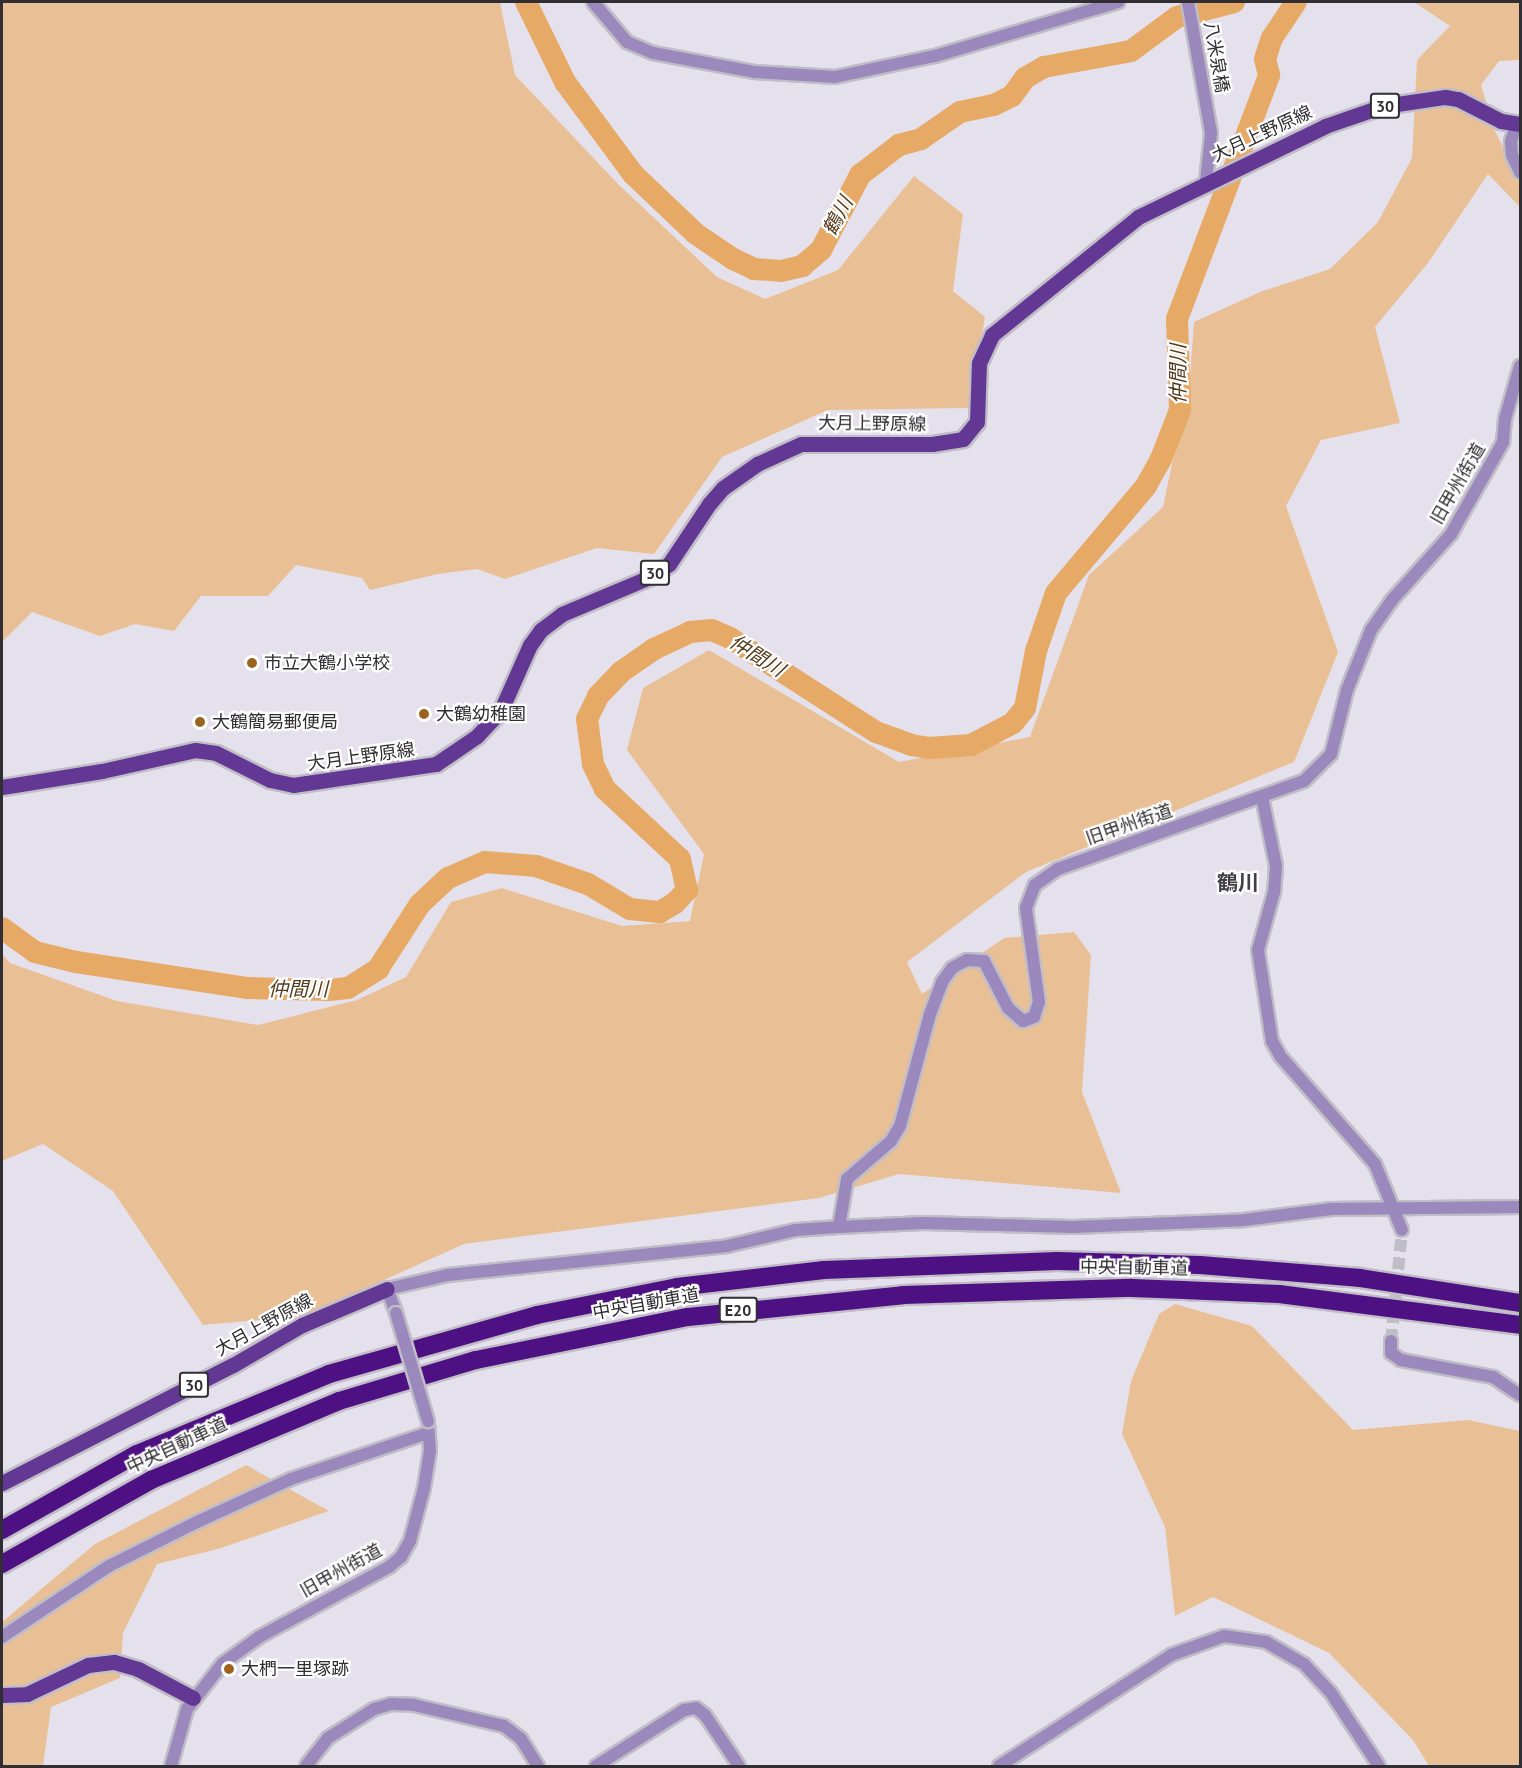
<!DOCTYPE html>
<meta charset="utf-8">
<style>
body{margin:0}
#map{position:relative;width:1522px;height:1768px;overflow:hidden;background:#e5e1ec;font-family:"PT Sans","Noto Sans JP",sans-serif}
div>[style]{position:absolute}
.green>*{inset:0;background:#e9c095}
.river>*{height:22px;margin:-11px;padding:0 11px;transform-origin:11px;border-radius:11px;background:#e7aa66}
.minor-tunnel>*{height:12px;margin-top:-6px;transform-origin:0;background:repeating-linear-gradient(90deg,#c1bdc7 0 12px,transparent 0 18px)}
.roads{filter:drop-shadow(2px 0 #c1bdc7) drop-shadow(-2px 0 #c1bdc7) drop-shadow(0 2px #c1bdc7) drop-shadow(0 -2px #c1bdc7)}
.minor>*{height:12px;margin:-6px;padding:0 6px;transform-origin:6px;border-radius:6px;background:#9b88bc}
.tertiary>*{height:12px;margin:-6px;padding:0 6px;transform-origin:6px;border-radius:6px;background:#9b88bc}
.primary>*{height:15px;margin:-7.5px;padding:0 7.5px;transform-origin:7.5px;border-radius:7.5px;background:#623894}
.motorway>*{height:18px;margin:-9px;padding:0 9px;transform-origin:9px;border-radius:9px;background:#4e1184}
.bridges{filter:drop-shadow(2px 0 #c1bdc7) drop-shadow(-2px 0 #c1bdc7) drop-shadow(0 2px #c1bdc7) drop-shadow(0 -2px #c1bdc7)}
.minor-bridge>*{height:12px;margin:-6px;padding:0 6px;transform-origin:6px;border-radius:6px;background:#9b88bc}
.dots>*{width:16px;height:16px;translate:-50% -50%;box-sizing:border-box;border:3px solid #fff;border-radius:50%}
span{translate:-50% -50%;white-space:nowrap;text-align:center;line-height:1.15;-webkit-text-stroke:4.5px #fff;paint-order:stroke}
.shield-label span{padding:2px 4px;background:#fff;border:2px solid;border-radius:4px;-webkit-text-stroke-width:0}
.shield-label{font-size:16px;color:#302e32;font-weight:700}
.street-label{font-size:18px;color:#302e32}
.poi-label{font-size:18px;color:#302e32}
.left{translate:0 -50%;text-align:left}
.water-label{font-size:20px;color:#553c1e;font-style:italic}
.quarter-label{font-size:21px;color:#423f47;font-weight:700}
.frame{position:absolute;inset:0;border:3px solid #302e32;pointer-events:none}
</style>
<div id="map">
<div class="green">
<i style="clip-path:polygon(2px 2px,500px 2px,515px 75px,618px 184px,717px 277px,765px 299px,838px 270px,914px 176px,963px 214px,953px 291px,985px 317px,969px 408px,828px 410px,722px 457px,654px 554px,597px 548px,505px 579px,477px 569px,438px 574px,370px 590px,362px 578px,296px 565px,268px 596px,201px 596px,174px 631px,135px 624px,100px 636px,32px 612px,2px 642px)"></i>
<i style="clip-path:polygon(1414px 2px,1520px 2px,1520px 60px,1499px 61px,1481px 85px,1494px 129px,1509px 159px,1520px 171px,1520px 207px,1488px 174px,1428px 263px,1375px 327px,1400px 423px,1321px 440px,1286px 506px,1338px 652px,1294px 762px,1026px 872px,907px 962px,922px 994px,1004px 938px,1074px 932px,1091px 955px,1082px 1092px,1121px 1193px,899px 1174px,819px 1198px,464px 1244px,304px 1316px,203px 1325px,113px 1191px,43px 1144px,2px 1161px,2px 954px,10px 963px,117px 1001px,258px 1025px,357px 1000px,406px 977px,451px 902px,502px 888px,622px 926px,690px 921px,704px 854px,627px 750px,643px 688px,709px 650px,899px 762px,1030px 737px,1089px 575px,1163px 507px,1190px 377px,1194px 322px,1260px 292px,1330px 269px,1378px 222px,1412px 158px,1417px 60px,1450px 26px)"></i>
<i style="clip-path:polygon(1175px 1304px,1252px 1326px,1353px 1430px,1468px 1420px,1520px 1431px,1520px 1766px,1429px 1766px,1413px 1740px,1329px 1653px,1213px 1597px,1175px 1616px,1165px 1527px,1122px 1434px,1131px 1381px,1159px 1314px)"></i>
<i style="clip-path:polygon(246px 1465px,329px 1511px,218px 1549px,157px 1564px,123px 1633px,120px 1678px,51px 1707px,43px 1766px,2px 1766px,2px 1622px,95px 1544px)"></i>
</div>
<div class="river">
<i style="left:526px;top:2px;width:89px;rotate:64deg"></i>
<i style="left:565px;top:82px;width:114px;rotate:53.5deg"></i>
<i style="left:633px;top:174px;width:87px;rotate:43.6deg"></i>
<i style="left:696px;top:234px;width:45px;rotate:34deg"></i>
<i style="left:733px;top:259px;width:23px;rotate:25deg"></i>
<i style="left:754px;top:269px;width:27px;rotate:4deg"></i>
<i style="left:781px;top:271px;width:22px;rotate:-13deg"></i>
<i style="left:802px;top:266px;width:25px;rotate:-40deg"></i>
<i style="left:821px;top:250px;width:85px;rotate:-62.5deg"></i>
<i style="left:860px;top:175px;width:49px;rotate:-37.6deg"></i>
<i style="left:899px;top:145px;width:23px;rotate:-15deg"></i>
<i style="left:921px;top:139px;width:47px;rotate:-34.7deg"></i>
<i style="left:960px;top:112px;width:35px;rotate:-12deg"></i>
<i style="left:994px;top:105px;width:20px;rotate:-27deg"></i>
<i style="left:1012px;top:96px;width:22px;rotate:-54deg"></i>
<i style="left:1025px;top:78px;width:22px;rotate:-30deg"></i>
<i style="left:1044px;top:67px;width:88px;rotate:-10.4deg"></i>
<i style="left:1131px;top:51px;width:57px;rotate:-36.5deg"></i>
<i style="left:1177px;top:17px;width:59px;rotate:-14.7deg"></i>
<i style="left:2px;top:928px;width:41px;rotate:36deg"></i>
<i style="left:35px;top:952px;width:42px;rotate:13.7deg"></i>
<i style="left:76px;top:962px;width:174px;rotate:8.6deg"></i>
<i style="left:248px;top:988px;width:81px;rotate:1.4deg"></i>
<i style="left:329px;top:990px;width:19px;rotate:-6deg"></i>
<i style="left:348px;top:988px;width:36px;rotate:-32deg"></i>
<i style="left:378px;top:969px;width:77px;rotate:-57.1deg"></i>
<i style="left:420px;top:904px;width:38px;rotate:-43deg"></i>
<i style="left:448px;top:878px;width:40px;rotate:-23.4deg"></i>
<i style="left:485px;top:862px;width:51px;rotate:4.5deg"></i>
<i style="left:536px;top:866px;width:55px;rotate:19.1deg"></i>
<i style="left:588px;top:884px;width:49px;rotate:30.8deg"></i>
<i style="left:630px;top:909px;width:30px;rotate:6deg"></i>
<i style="left:660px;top:912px;width:17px;rotate:-31deg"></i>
<i style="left:675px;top:903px;width:18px;rotate:-47deg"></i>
<i style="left:687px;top:890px;width:32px;rotate:-103deg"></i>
<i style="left:680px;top:859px;width:103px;rotate:-137deg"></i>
<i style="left:605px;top:789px;width:28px;rotate:-116deg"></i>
<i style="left:593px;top:764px;width:45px;rotate:-97.6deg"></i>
<i style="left:587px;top:719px;width:25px;rotate:-64deg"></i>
<i style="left:598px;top:696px;width:33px;rotate:-46deg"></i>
<i style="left:621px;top:672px;width:40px;rotate:-34.9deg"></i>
<i style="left:654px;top:649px;width:40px;rotate:-25deg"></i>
<i style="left:690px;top:632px;width:22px;rotate:-5deg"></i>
<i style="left:712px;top:630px;width:20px;rotate:24deg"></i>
<i style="left:730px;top:638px;width:174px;rotate:32.8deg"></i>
<i style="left:876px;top:732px;width:37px;rotate:20deg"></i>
<i style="left:911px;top:745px;width:18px;rotate:9deg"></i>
<i style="left:929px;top:748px;width:42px;rotate:-4.1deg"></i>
<i style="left:971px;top:745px;width:47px;rotate:-27.6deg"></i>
<i style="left:1013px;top:723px;width:19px;rotate:-51deg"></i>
<i style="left:1025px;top:708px;width:58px;rotate:-79.1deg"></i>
<i style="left:1036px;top:651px;width:61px;rotate:-71deg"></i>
<i style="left:1056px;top:593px;width:140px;rotate:-49.9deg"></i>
<i style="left:1146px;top:486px;width:31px;rotate:-61deg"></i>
<i style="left:1161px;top:459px;width:53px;rotate:-68.8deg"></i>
<i style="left:1180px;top:410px;width:91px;rotate:-91.9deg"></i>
<i style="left:1177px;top:319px;width:261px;rotate:-69.3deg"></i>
<i style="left:1269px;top:75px;width:16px;rotate:-104deg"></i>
<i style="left:1265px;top:59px;width:22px;rotate:-72deg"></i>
<i style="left:1272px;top:38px;width:43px;rotate:-56.3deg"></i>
</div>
<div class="minor-tunnel">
<i style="left:1391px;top:1341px;width:112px;rotate:-84.3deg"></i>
</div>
<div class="roads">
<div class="minor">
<i style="left:593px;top:2px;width:52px;rotate:49.6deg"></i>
<i style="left:627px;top:42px;width:28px;rotate:23deg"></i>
<i style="left:653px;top:53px;width:104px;rotate:10.6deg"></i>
<i style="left:755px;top:72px;width:80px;rotate:3.6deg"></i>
<i style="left:835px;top:77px;width:102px;rotate:-11.9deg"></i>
<i style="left:935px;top:56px;width:191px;rotate:-16.4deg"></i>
<i style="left:1188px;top:2px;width:133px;rotate:80deg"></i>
<i style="left:1211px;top:133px;width:49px;rotate:95.8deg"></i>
<i style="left:1517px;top:123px;width:20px;rotate:108deg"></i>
<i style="left:1511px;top:142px;width:13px;rotate:86deg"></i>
<i style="left:1512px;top:155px;width:19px;rotate:65deg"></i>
<i style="left:1262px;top:797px;width:70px;rotate:78.5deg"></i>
<i style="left:1276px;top:866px;width:26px;rotate:94deg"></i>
<i style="left:1274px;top:892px;width:60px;rotate:105.4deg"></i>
<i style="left:1258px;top:950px;width:92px;rotate:81.3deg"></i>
<i style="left:1272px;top:1041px;width:18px;rotate:61deg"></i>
<i style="left:1281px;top:1057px;width:142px;rotate:48.7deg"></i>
<i style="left:1375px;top:1164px;width:71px;rotate:67.8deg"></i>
<i style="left:839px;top:1227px;width:49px;rotate:-80.5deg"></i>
<i style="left:847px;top:1179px;width:58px;rotate:-40.8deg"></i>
<i style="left:891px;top:1141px;width:17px;rotate:-59deg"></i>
<i style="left:900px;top:1126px;width:116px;rotate:-75deg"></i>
<i style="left:930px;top:1014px;width:34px;rotate:-69deg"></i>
<i style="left:942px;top:982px;width:17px;rotate:-54deg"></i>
<i style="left:952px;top:968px;width:17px;rotate:-28deg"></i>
<i style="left:967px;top:960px;width:17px;rotate:3deg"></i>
<i style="left:984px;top:961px;width:53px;rotate:62.9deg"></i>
<i style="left:1008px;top:1008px;width:20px;rotate:41deg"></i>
<i style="left:1023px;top:1021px;width:12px;rotate:-20deg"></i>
<i style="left:1034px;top:1017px;width:16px;rotate:-72deg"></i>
<i style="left:1039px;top:1002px;width:95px;rotate:-97.9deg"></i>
<i style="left:1026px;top:908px;width:25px;rotate:-69deg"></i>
<i style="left:1035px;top:885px;width:28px;rotate:-35deg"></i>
<i style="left:1058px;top:869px;width:261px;rotate:-19.7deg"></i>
<i style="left:1304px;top:781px;width:38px;rotate:-45deg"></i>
<i style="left:1331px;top:754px;width:66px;rotate:-76deg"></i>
<i style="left:1347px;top:690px;width:65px;rotate:-68.2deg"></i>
<i style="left:1371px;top:630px;width:37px;rotate:-55deg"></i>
<i style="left:1392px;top:600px;width:89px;rotate:-48.2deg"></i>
<i style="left:1451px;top:534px;width:106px;rotate:-60.5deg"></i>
<i style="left:1503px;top:442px;width:23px;rotate:-85deg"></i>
<i style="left:1505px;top:419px;width:55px;rotate:-74.2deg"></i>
<i style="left:387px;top:1289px;width:26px;rotate:69deg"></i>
<i style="left:1391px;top:1341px;width:12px;rotate:90deg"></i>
<i style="left:1391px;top:1353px;width:12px;rotate:35deg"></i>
<i style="left:1401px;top:1360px;width:94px;rotate:10.5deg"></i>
<i style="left:1493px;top:1377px;width:32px;rotate:34deg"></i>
<i style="left:2px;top:1637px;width:128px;rotate:-33.6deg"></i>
<i style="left:109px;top:1566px;width:98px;rotate:-26.6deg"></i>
<i style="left:197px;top:1522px;width:103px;rotate:-24.6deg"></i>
<i style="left:291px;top:1479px;width:145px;rotate:-18.6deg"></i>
<i style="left:171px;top:1766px;width:59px;rotate:-74.3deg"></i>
<i style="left:187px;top:1709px;width:58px;rotate:-52deg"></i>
<i style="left:223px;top:1663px;width:44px;rotate:-35.8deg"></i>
<i style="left:259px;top:1637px;width:148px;rotate:-28.3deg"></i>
<i style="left:389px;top:1567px;width:16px;rotate:-40deg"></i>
<i style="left:401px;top:1557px;width:18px;rotate:-61deg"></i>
<i style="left:410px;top:1541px;width:55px;rotate:-75.2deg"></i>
<i style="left:424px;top:1488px;width:37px;rotate:-81deg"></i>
<i style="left:430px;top:1451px;width:26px;rotate:-94deg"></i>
</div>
<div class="tertiary">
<i style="left:387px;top:1289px;width:63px;rotate:-12.9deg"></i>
<i style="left:448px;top:1275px;width:281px;rotate:-5.9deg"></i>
<i style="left:727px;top:1246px;width:71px;rotate:-13.1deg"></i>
<i style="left:796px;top:1230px;width:43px;rotate:-4deg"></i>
<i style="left:839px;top:1227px;width:84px;rotate:-2.7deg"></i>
<i style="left:923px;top:1223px;width:150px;rotate:1.5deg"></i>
<i style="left:1073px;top:1227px;width:171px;rotate:-2.3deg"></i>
<i style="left:1244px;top:1220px;width:88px;rotate:-7.2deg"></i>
<i style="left:1331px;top:1209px;width:189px;rotate:-0.6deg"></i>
<i style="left:306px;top:1766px;width:36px;rotate:-52deg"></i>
<i style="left:328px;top:1738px;width:54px;rotate:-32.2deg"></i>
<i style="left:374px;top:1709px;width:18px;rotate:-16deg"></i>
<i style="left:391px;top:1704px;width:23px;rotate:2deg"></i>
<i style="left:414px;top:1705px;width:92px;rotate:13.1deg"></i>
<i style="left:504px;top:1726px;width:21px;rotate:37deg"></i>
<i style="left:521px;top:1739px;width:32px;rotate:58deg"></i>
<i style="left:596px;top:1766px;width:104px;rotate:-32.5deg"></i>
<i style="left:684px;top:1710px;width:12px;rotate:-9deg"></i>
<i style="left:696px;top:1708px;width:11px;rotate:38deg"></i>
<i style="left:705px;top:1715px;width:61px;rotate:56.3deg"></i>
<i style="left:999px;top:1766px;width:205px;rotate:-32.8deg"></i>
<i style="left:1171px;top:1655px;width:56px;rotate:-19.7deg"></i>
<i style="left:1224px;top:1636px;width:42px;rotate:8.1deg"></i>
<i style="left:1266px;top:1642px;width:44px;rotate:30.1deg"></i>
<i style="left:1304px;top:1664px;width:40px;rotate:47deg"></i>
<i style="left:1331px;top:1693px;width:87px;rotate:56.7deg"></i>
</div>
<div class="primary">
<i style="left:2px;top:787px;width:101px;rotate:-9.1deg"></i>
<i style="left:102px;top:771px;width:95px;rotate:-12.7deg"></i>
<i style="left:195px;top:750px;width:21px;rotate:8deg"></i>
<i style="left:216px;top:753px;width:60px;rotate:26.6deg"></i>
<i style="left:270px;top:780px;width:24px;rotate:12deg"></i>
<i style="left:293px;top:785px;width:145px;rotate:-8.4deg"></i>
<i style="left:436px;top:764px;width:50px;rotate:-34.3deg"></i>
<i style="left:477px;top:736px;width:35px;rotate:-47deg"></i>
<i style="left:501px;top:710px;width:71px;rotate:-66deg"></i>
<i style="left:530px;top:645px;width:19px;rotate:-54deg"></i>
<i style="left:541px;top:630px;width:26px;rotate:-37deg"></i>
<i style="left:562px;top:614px;width:95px;rotate:-22.8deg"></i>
<i style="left:650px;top:577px;width:23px;rotate:-34deg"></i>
<i style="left:669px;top:564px;width:72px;rotate:-56.3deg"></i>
<i style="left:709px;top:504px;width:21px;rotate:-49deg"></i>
<i style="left:723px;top:488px;width:42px;rotate:-35.2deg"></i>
<i style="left:757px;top:464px;width:48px;rotate:-24.4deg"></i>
<i style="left:801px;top:444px;width:131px"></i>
<i style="left:932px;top:444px;width:31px;rotate:-9deg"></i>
<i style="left:963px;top:439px;width:22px;rotate:-51deg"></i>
<i style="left:977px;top:422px;width:59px;rotate:-88.1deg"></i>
<i style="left:979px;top:363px;width:31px;rotate:-65deg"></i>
<i style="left:992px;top:335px;width:188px;rotate:-38.9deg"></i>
<i style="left:1138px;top:217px;width:208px;rotate:-25.9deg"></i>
<i style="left:1325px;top:126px;width:61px;rotate:-19deg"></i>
<i style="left:1383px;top:106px;width:63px;rotate:-8.3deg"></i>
<i style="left:1445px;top:97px;width:13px;rotate:9deg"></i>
<i style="left:1458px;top:99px;width:48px;rotate:27.1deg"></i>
<i style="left:1501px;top:121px;width:19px;rotate:9deg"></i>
<i style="left:2px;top:1483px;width:259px;rotate:-27.1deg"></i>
<i style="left:233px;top:1365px;width:80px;rotate:-30.1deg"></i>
<i style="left:302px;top:1325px;width:92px;rotate:-23deg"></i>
<i style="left:2px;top:1695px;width:25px;rotate:-2deg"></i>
<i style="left:27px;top:1694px;width:68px;rotate:-25.4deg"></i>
<i style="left:88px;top:1665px;width:26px;rotate:-7deg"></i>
<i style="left:114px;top:1662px;width:25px;rotate:16deg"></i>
<i style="left:138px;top:1669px;width:62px;rotate:27.8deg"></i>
</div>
<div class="motorway">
<i style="left:2px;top:1530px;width:155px;rotate:-29.4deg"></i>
<i style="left:137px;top:1454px;width:208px;rotate:-22.6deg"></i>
<i style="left:329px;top:1374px;width:216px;rotate:-15.8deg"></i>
<i style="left:537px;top:1315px;width:143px;rotate:-11.3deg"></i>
<i style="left:677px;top:1287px;width:148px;rotate:-6.6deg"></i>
<i style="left:824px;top:1270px;width:233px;rotate:-2.2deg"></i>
<i style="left:1057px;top:1261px;width:143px;rotate:1.6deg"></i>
<i style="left:1200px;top:1265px;width:161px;rotate:4.6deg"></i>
<i style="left:1360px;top:1278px;width:162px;rotate:8.9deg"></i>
<i style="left:2px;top:1564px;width:171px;rotate:-29.4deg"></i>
<i style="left:151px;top:1480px;width:204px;rotate:-22.8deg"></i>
<i style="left:339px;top:1401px;width:143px;rotate:-16.7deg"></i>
<i style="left:476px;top:1360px;width:216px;rotate:-11.5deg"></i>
<i style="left:688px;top:1317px;width:216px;rotate:-5.8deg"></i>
<i style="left:903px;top:1295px;width:229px;rotate:-1.8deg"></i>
<i style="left:1132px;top:1288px;width:147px;rotate:2.3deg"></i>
<i style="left:1279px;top:1294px;width:243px;rotate:7.3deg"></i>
</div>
</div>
<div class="bridges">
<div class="minor-bridge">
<i style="left:396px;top:1313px;width:113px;rotate:73.5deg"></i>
</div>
</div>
<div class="dots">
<i style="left:252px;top:663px;background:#9b641e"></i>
<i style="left:424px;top:714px;background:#9b641e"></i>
<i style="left:200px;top:722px;background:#9b641e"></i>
<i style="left:229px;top:1669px;background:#9b641e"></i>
</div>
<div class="shield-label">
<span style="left:1385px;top:106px">30</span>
<span style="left:655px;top:573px">30</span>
<span style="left:738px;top:1310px">E20</span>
<span style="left:194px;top:1385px">30</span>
</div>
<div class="street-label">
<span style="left:1216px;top:57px;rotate:80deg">八米泉橋</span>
<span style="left:1262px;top:134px;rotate:-25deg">大月上野原線</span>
<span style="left:872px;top:424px;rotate:1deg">大月上野原線</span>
<span style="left:1458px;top:484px;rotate:-60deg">旧甲州街道</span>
<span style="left:361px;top:757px;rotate:-8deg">大月上野原線</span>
<span style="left:1129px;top:825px;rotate:-19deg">旧甲州街道</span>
<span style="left:1134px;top:1268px;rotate:1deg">中央自動車道</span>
<span style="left:646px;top:1304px;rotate:-10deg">中央自動車道</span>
<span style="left:264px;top:1325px;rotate:-29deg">大月上野原線</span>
<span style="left:177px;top:1446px;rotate:-25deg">中央自動車道</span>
<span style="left:341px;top:1571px;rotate:-29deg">旧甲州街道</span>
</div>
<div class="poi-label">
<span class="left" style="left:264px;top:663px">市立大鶴小学校</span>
<span class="left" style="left:436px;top:714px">大鶴幼稚園</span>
<span class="left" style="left:212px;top:722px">大鶴簡易郵便局</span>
<span class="left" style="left:241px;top:1669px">大椚一里塚跡</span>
</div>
<div class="water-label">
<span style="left:838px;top:216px;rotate:-62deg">鶴川</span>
<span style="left:1178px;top:374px;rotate:-90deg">仲間川</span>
<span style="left:757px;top:656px;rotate:32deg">仲間川</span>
<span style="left:298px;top:989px">仲間川</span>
</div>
<div class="quarter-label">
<span style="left:1238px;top:883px">鶴川</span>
</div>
<div class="frame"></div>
</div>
